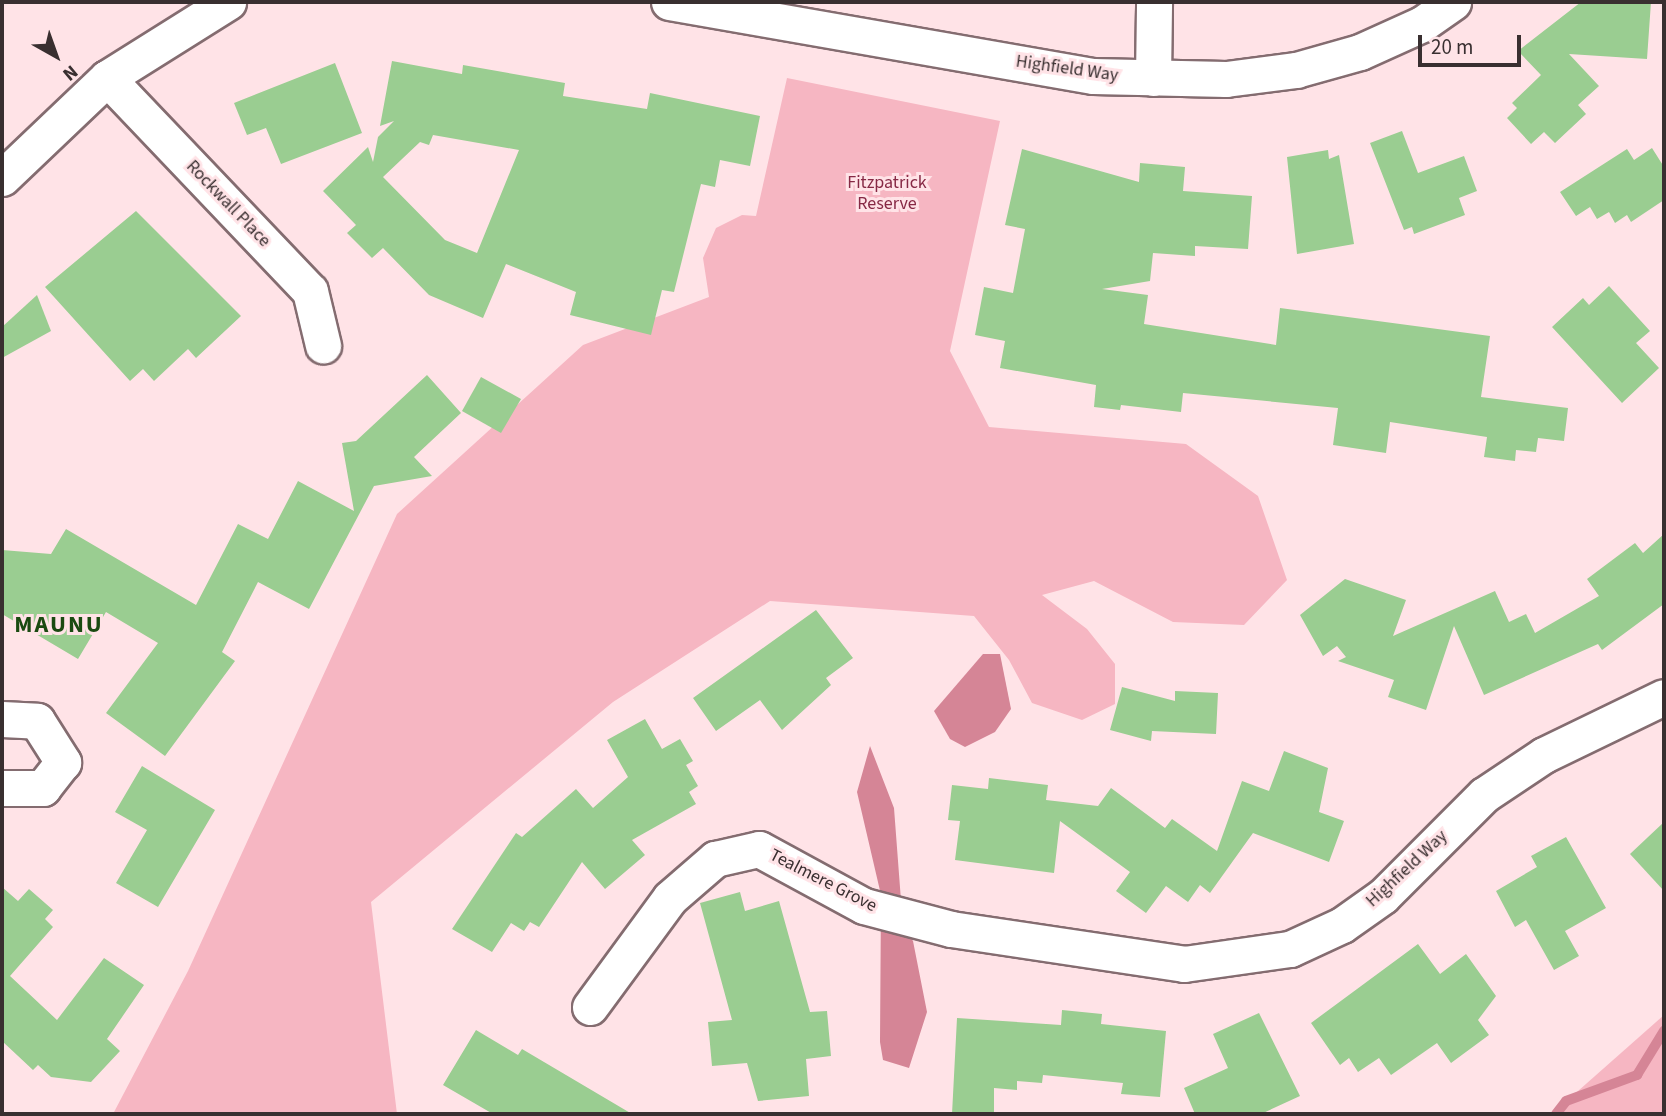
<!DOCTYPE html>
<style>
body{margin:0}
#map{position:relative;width:1666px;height:1116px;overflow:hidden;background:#ffe3e7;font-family:"Source Sans 3",sans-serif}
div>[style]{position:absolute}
.green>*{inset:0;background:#f6b6c2}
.water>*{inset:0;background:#d58596}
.stream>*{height:10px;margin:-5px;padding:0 5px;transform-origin:5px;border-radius:5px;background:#d58596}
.building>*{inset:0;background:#9acd91}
.roads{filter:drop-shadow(2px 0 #846c70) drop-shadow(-2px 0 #846c70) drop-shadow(0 2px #846c70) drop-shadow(0 -2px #846c70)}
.minor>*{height:35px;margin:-17.5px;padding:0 17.5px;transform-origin:17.5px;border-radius:17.5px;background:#fff}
span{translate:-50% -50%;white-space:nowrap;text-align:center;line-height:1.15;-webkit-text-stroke:6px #ffe3e7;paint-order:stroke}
.street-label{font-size:18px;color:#392f30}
.park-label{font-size:18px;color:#872945}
.district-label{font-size:24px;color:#1a4a11;font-weight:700;letter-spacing:2px}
.frame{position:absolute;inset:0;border:4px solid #392f30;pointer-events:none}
.north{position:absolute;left:21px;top:21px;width:70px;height:70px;-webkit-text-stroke:5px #ffe3e7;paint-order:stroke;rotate:140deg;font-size:19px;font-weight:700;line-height:28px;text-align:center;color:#392f30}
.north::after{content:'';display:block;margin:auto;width:24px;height:32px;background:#392f30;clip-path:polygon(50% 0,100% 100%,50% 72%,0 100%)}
.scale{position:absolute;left:1418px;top:35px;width:103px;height:32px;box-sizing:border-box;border:4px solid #392f30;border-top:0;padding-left:9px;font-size:21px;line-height:24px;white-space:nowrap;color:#392f30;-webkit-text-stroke:5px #ffe3e7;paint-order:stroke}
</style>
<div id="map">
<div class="green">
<i style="clip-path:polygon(787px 78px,1000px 121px,950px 351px,989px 427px,1186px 444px,1258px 496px,1287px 580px,1244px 625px,1173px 622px,1094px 581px,1042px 595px,1087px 629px,1115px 664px,1115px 704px,1082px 720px,1032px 703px,1009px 660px,974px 616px,770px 601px,613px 702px,371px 902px,397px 1114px,113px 1114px,188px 971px,397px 514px,583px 345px,709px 297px,703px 258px,716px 228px,742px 215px,756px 216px)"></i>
<i style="clip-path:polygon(1664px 1015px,1664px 1114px,1552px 1114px)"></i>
</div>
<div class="water">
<i style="clip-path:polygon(983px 654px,1000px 654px,1011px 709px,995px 732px,965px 747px,950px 739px,934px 711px)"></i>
<i style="clip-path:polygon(870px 746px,894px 808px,903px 927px,913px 941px,927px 1012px,909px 1068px,883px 1060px,880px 1042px,881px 895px,857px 792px)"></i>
</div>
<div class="stream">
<i style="left:1556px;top:1114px;width:16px;rotate:-52deg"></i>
<i style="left:1566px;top:1101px;width:76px;rotate:-20.1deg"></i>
<i style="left:1637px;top:1075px;width:52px;rotate:-58.5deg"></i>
</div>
<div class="building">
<i style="clip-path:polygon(1581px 2px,1651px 2px,1647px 59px,1569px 54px,1599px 86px,1578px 105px,1586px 114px,1555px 143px,1544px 132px,1531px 144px,1507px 118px,1517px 108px,1512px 103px,1541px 75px,1518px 51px)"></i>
<i style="clip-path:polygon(evenodd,392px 61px,462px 74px,463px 65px,565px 83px,563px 96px,647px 109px,650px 93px,760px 116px,750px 166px,720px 160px,715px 187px,701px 184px,674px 292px,662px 290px,651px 335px,570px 315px,576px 292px,506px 264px,483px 318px,429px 295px,383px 248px,372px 258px,347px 233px,356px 225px,323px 191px,368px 147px,373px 162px,378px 137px,394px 121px,380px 126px,392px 61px,433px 135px,519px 150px,477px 253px,445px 240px,383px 177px,420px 142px,429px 145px,433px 135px)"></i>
<i style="clip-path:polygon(335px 63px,362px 133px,281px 164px,266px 128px,247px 135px,234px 103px)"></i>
<i style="clip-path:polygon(1402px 131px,1418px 173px,1464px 156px,1477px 191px,1459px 198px,1465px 215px,1414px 234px,1412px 227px,1404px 230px,1370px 143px)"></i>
<i style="clip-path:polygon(1652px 148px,1664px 167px,1664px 200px,1631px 222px,1627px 215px,1615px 223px,1609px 212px,1597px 219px,1590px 207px,1576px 216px,1560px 192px,1627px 149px,1634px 160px)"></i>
<i style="clip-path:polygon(1022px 149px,1139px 182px,1140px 163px,1185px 167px,1183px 191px,1252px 196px,1248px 249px,1195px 246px,1195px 256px,1153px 253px,1150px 281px,1102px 289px,1148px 295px,1144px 324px,1276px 345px,1280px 308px,1490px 336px,1481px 397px,1568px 408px,1564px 441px,1538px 438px,1536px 452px,1516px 450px,1515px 461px,1484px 457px,1487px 437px,1390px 422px,1386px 453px,1333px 445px,1338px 408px,1183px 393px,1181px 412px,1121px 405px,1120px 410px,1094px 407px,1096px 385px,1000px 368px,1005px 341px,975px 335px,984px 287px,1013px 293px,1025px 229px,1005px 225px)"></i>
<i style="clip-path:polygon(1328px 150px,1329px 159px,1339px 155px,1354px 244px,1297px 254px,1287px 157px)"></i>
<i style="clip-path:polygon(136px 211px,241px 316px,196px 358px,188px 349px,154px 381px,143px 369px,130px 381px,45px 287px)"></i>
<i style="clip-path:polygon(1609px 286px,1650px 331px,1636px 343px,1659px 368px,1622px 403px,1552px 327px,1583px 298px,1589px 305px)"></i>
<i style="clip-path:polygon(37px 295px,51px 331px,2px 358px,2px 327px)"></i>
<i style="clip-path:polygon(427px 375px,461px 413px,414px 457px,432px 476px,374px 486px,309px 609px,258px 582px,222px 652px,235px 661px,165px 756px,106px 713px,158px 643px,106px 612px,78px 659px,2px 614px,2px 550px,51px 554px,66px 529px,196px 605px,238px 524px,268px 539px,298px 481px,354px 511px,342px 443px,356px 441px)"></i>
<i style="clip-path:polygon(481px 377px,521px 399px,501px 433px,462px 411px)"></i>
<i style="clip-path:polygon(1664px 534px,1664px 604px,1602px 650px,1598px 644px,1484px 695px,1454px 626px,1426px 710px,1388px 697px,1394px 680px,1338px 661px,1346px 657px,1337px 646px,1323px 656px,1300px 615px,1345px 579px,1406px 600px,1393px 636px,1495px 591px,1509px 622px,1526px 614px,1535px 633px,1599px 596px,1587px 579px,1635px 543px,1643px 553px)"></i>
<i style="clip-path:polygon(816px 610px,853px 658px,826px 678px,831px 685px,782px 730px,760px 700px,716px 731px,693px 698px)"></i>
<i style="clip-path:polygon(1122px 687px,1175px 701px,1175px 691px,1218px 693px,1216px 734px,1152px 731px,1151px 741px,1110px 730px)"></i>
<i style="clip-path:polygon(645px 719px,662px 749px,680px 739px,693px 761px,686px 765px,698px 786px,689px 792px,696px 804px,632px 840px,645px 855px,605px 889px,582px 862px,539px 927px,530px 922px,524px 931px,511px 923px,492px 952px,452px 929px,516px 833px,522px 837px,576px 789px,593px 808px,628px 777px,607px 740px)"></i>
<i style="clip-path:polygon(1284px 751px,1328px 768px,1319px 812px,1344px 821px,1329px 862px,1253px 833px,1210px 893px,1200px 885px,1188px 902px,1166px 886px,1146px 913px,1116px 891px,1130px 872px,1060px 821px,1054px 873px,955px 860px,960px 821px,948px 820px,952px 785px,988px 789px,989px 778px,1048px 785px,1046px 800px,1098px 806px,1111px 788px,1165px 828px,1172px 819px,1217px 851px,1242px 781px,1269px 791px)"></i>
<i style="clip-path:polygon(142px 766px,215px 810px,158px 907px,116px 883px,147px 830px,115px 812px)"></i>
<i style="clip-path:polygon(1664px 822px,1664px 891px,1630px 854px)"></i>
<i style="clip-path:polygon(1566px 837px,1606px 908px,1565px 931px,1579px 956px,1554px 970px,1526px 920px,1515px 927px,1496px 891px,1537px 867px,1531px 856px)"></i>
<i style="clip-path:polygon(2px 887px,18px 901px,29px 889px,53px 910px,45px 919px,53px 927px,10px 976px,57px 1020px,104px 958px,144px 985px,107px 1039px,120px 1051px,91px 1082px,51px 1077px,38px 1065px,33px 1070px,2px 1041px)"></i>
<i style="clip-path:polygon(740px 892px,745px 911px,779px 901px,810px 1012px,827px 1011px,831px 1056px,806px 1059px,809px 1096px,758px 1101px,747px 1063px,712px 1066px,708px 1022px,732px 1020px,700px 903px)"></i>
<i style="clip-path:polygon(1418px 944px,1440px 974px,1466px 954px,1496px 996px,1478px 1020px,1489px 1035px,1451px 1063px,1437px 1043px,1391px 1075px,1379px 1058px,1358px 1072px,1349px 1058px,1340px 1065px,1311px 1023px)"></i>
<i style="clip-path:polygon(1062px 1010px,1102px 1014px,1101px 1024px,1166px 1031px,1160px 1097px,1121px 1094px,1123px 1083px,1043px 1075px,1042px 1083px,1017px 1081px,1017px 1090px,994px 1088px,994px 1114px,952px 1114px,957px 1018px,1061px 1025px)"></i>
<i style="clip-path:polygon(1259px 1013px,1300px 1096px,1261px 1114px,1195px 1114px,1184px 1088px,1228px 1068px,1213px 1034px)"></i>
<i style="clip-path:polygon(476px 1030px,518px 1055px,522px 1049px,632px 1114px,493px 1114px,443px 1085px)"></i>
</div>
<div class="roads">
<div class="minor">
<i style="left:669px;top:2px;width:430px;rotate:9.9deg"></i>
<i style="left:1093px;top:76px;width:133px;rotate:1.3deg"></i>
<i style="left:1226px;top:79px;width:71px;rotate:-7.3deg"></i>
<i style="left:1296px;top:70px;width:66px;rotate:-15.7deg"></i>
<i style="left:1360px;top:52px;width:68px;rotate:-24.3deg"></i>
<i style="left:1422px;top:24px;width:38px;rotate:-35deg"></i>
<i style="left:107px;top:78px;width:294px;rotate:46.4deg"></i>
<i style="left:310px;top:291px;width:56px;rotate:76.5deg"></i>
<i style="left:1153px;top:78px;width:76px;rotate:-89.2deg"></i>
<i style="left:2px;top:178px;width:145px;rotate:-43.6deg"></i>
<i style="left:107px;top:78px;width:143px;rotate:-32.1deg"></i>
<i style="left:2px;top:719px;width:35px;rotate:3deg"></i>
<i style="left:37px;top:721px;width:49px;rotate:57.6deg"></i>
<i style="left:63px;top:762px;width:33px;rotate:128deg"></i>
<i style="left:43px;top:788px;width:41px;rotate:180deg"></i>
<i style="left:590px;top:1007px;width:135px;rotate:-53.7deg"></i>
<i style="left:670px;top:898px;width:60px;rotate:-40.9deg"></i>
<i style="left:715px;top:859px;width:45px;rotate:-12.8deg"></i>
<i style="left:759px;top:849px;width:119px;rotate:28.5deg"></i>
<i style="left:864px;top:906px;width:90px;rotate:14.8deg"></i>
<i style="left:951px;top:929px;width:236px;rotate:8.5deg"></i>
<i style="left:1184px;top:964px;width:107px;rotate:-8.1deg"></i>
<i style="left:1290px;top:949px;width:57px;rotate:-24.8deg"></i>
<i style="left:1342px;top:925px;width:50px;rotate:-35.3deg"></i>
<i style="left:1383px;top:896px;width:143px;rotate:-45deg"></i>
<i style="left:1484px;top:795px;width:72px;rotate:-33.7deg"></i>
<i style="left:1544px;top:755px;width:133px;rotate:-25.8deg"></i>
</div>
</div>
<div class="street-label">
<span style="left:1067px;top:69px;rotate:8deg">Highfield Way</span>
<span style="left:228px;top:204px;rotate:46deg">Rockwall Place</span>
<span style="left:1407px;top:869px;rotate:-43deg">Highfield Way</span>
<span style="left:823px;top:881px;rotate:27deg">Tealmere Grove</span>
</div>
<div class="park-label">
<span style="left:887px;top:194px">Fitzpatrick<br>Reserve</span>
</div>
<div class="district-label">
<span style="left:59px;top:625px">MAUNU</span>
</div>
<div class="frame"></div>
<div class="north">N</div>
<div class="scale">20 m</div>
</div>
